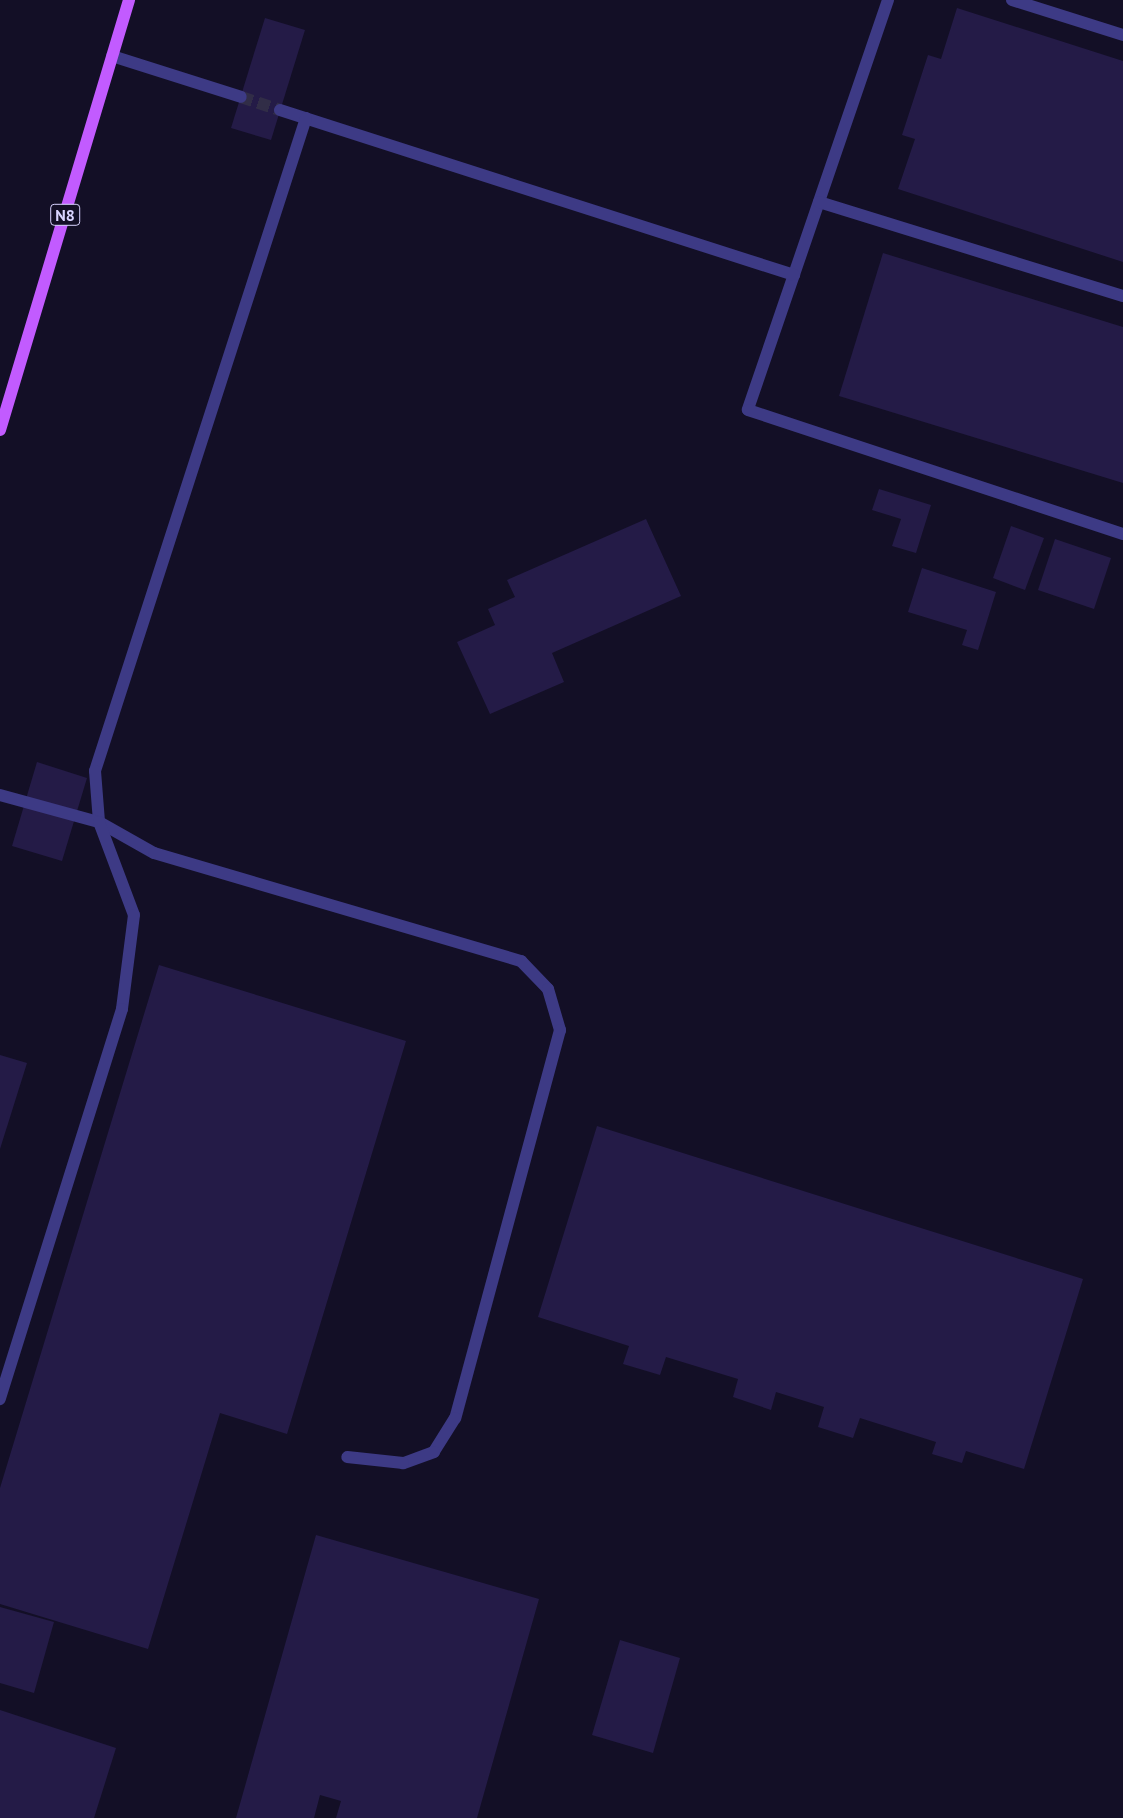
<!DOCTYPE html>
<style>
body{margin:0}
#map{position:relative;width:1123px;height:1818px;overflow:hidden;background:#130f26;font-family:"PT Sans",sans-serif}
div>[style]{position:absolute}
.building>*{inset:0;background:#241b47}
.minor-tunnel>*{height:12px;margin-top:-6px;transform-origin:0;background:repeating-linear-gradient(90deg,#312d47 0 12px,transparent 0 18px)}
.minor>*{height:12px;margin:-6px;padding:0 6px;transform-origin:6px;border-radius:6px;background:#3d3a85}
.major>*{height:12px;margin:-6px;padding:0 6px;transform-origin:6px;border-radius:6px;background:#c25bff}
span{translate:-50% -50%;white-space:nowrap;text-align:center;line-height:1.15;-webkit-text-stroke:4.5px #130f26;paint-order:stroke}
.shield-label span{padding:1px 4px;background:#130f26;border:1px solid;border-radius:4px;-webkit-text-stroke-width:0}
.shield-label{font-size:16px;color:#d9d4ff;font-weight:700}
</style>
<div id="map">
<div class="building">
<i style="clip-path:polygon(957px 8px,1123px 61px,1123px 262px,898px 189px,915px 139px,902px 135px,928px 55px,941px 59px)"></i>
<i style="clip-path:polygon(265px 18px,305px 30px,271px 140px,231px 128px)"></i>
<i style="clip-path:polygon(883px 253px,1123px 327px,1123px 483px,839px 396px)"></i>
<i style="clip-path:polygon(879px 489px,931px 505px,916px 553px,892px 546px,901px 519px,872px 510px)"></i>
<i style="clip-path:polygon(646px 519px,681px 596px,552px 653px,564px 682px,490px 714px,457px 642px,495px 625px,488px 609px,515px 597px,507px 580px)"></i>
<i style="clip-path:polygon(1011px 526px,1044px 538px,1025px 590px,993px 578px)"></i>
<i style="clip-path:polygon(1055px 539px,1111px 558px,1094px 609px,1038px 590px)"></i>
<i style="clip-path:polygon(922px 568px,996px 592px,978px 650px,962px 645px,967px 630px,908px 612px)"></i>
<i style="clip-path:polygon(37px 762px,87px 778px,62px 861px,12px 846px)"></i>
<i style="clip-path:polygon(159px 965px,406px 1041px,287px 1434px,220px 1413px,148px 1649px,0 1604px,0 1488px)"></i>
<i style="clip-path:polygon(0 1055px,27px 1063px,0 1149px)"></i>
<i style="clip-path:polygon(597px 1126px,1083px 1279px,1024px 1469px,966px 1451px,962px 1463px,932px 1454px,936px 1442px,860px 1418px,853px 1438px,818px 1427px,824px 1407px,776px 1392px,771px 1410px,733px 1397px,738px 1379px,666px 1357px,660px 1375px,623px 1364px,629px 1346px,538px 1317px)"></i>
<i style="clip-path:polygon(316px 1535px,539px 1599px,477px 1818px,336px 1818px,341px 1801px,320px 1795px,314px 1818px,236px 1818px)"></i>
<i style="clip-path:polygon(0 1607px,54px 1622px,34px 1693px,0 1683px)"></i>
<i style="clip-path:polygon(620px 1640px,680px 1658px,653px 1753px,592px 1735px)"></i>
<i style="clip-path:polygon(0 1710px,116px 1748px,94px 1818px,0 1818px)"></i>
</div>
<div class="minor-tunnel">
<i style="left:241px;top:97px;width:41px;rotate:18.4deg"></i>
</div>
<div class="minor">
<i style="left:888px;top:0;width:433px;rotate:108.9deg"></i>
<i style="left:748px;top:410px;width:395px;rotate:18.3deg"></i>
<i style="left:1012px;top:0;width:116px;rotate:17.5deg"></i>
<i style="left:112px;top:56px;width:135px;rotate:17.6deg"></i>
<i style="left:280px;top:110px;width:540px;rotate:17.8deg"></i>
<i style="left:306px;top:118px;width:686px;rotate:107.91deg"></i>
<i style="left:95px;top:771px;width:51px;rotate:85.5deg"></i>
<i style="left:99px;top:822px;width:63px;rotate:29.4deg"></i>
<i style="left:154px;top:853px;width:383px;rotate:16.4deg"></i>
<i style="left:521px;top:961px;width:39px;rotate:46deg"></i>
<i style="left:548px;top:989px;width:43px;rotate:73.7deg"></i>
<i style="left:560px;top:1030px;width:402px;rotate:105.1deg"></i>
<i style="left:455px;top:1418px;width:40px;rotate:122deg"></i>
<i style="left:434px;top:1452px;width:33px;rotate:160deg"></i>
<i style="left:403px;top:1463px;width:56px;rotate:-173.9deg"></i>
<i style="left:819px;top:202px;width:318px;rotate:17.2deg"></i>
<i style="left:0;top:795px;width:103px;rotate:15.3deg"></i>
<i style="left:99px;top:822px;width:99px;rotate:69.4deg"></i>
<i style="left:134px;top:915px;width:95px;rotate:97.3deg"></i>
<i style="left:122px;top:1009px;width:409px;rotate:107.4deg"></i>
</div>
<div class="major">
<i style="left:0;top:430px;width:449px;rotate:-73.3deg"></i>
</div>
<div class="shield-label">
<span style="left:65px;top:215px">N8</span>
</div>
</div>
